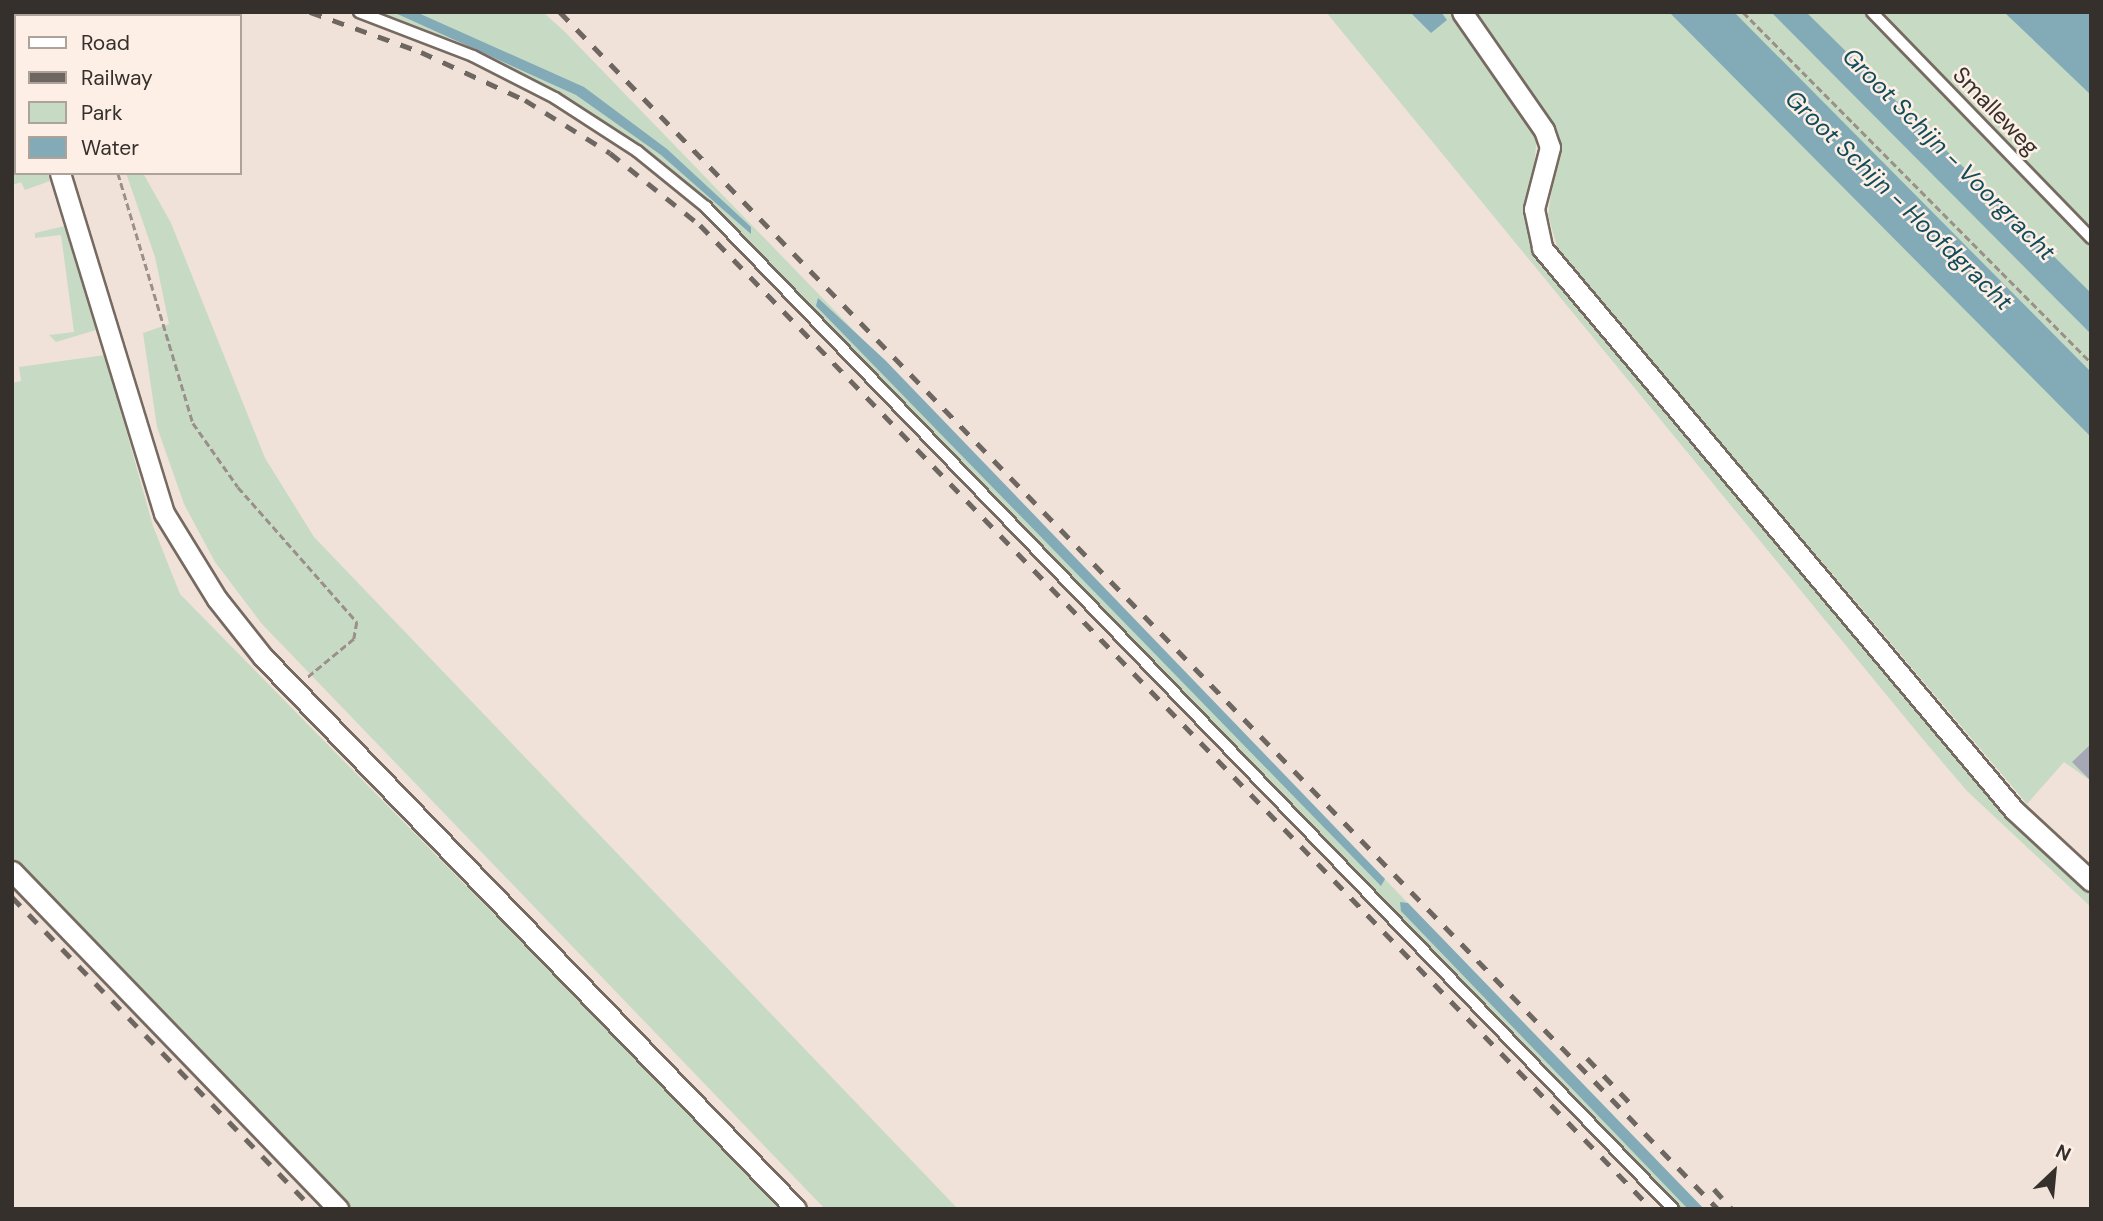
<!DOCTYPE html>
<style>
body{margin:0}
#map{position:relative;width:2103px;height:1221px;overflow:hidden;background:#f0e2d8;font-family:"DM Sans",sans-serif}
div>[style]{position:absolute}
.green>*{inset:0;background:#c7dac4}
.water>*{inset:0;background:#82abb7}
.building>*{inset:0;background:#a6a8b6}
.path>*{height:2.5px;margin-top:-1.25px;transform-origin:0;background:repeating-linear-gradient(90deg,#9a9089 0 7px,transparent 0 10.5px)}
.roads{filter:drop-shadow(2px 0 #766a61) drop-shadow(-2px 0 #766a61) drop-shadow(0 2px #766a61) drop-shadow(0 -2px #766a61)}
.lane>*{height:10px;margin:-5px;padding:0 5px;transform-origin:5px;border-radius:5px;background:#fff}
.street>*{height:19px;margin:-9.5px;padding:0 9.5px;transform-origin:9.5px;border-radius:9.5px;background:#fff}
.rail>*{height:5px;margin-top:-2.5px;transform-origin:0;background:repeating-linear-gradient(90deg,#6e6660 0 12px,transparent 0 24px)}
span{translate:-50% -50%;white-space:nowrap;text-align:center;line-height:1.15;-webkit-text-stroke:5px #fdefe5;paint-order:stroke}
.street-label{font-size:23px;color:#35302c}
.water-label{font-size:24px;color:#104c5a;font-style:italic}
.frame{position:absolute;inset:0;border:14px solid #35302c;pointer-events:none}
.legend{position:absolute;left:14px;top:14px;width:228px;height:161px;box-sizing:border-box;background:#fdefe5;border:2px solid #ada39b;margin:0;padding:9px 12px;list-style:none;font-size:21px;color:#35302c}
.legend li{display:flex;align-items:center;gap:14px;height:35px}
.legend b{width:35px;border:2px solid #ada39b}
.north{position:absolute;left:2019px;top:1137px;width:70px;height:70px;-webkit-text-stroke:5px #fdefe5;paint-order:stroke;rotate:26deg;font-size:19px;font-weight:700;line-height:28px;text-align:center;color:#35302c}
.north::after{content:'';display:block;margin:auto;width:24px;height:32px;background:#35302c;clip-path:polygon(50% 0,100% 100%,50% 72%,0 100%)}
</style>
<div id="map">
<div class="green">
<i style="clip-path:polygon(379px 12px,543px 12px,565px 32px,1704px 1209px,1681px 1209px,764px 257px,679px 177px,539px 83px,479px 50px)"></i>
<i style="clip-path:polygon(1326px 12px,1451px 12px,1537px 134px,1529px 228px,2091px 888px,2091px 907px,1967px 791px,1921px 737px)"></i>
<i style="clip-path:polygon(1474px 12px,2091px 12px,2091px 781px,2064px 762px,2027px 804px,1558px 250px,1548px 215px,1558px 147px,1555px 132px)"></i>
<i style="clip-path:polygon(12px 94px,16px 173px,47px 173px,50px 181px,25px 190px,21px 182px,12px 185px)"></i>
<i style="clip-path:polygon(126px 173px,143px 173px,171px 223px,265px 458px,314px 537px,958px 1209px,825px 1209px,262px 624px,215px 562px,184px 504px,157px 427px,143px 333px,169px 324px,155px 257px)"></i>
<i style="clip-path:polygon(65px 226px,96px 330px,56px 342px,49px 335px,74px 332px,61px 235px,35px 238px,35px 233px)"></i>
<i style="clip-path:polygon(105px 355px,153px 526px,180px 594px,783px 1209px,347px 1209px,12px 863px,12px 383px,21px 381px,19px 367px)"></i>
</div>
<div class="water">
<i style="clip-path:polygon(393px 12px,416px 12px,584px 87px,667px 149px,751px 227px,751px 234px,661px 155px,576px 95px)"></i>
<i style="clip-path:polygon(1410px 12px,1441px 12px,1447px 20px,1431px 33px)"></i>
<i style="clip-path:polygon(1669px 12px,1734px 12px,2091px 372px,2091px 437px)"></i>
<i style="clip-path:polygon(1771px 12px,1806px 12px,2091px 293px,2091px 334px)"></i>
<i style="clip-path:polygon(2004px 12px,2091px 12px,2091px 95px)"></i>
<i style="clip-path:polygon(818px 298px,885px 360px,1385px 879px,1381px 886px,816px 306px)"></i>
<i style="clip-path:polygon(1400px 902px,1408px 903px,1704px 1209px,1688px 1209px,1401px 911px)"></i>
</div>
<div class="building">
<i style="clip-path:polygon(2091px 744px,2091px 781px,2072px 762px)"></i>
</div>
<div class="path">
<i style="left:1743px;top:12px;width:494px;rotate:45.2deg"></i>
<i style="left:118px;top:173px;width:261px;rotate:73.3deg"></i>
<i style="left:193px;top:423px;width:78px;rotate:54.9deg"></i>
<i style="left:238px;top:487px;width:180px;rotate:48.6deg"></i>
<i style="left:357px;top:622px;width:17px;rotate:100deg"></i>
<i style="left:354px;top:639px;width:60px;rotate:140.4deg"></i>
</div>
<div class="roads">
<div class="lane">
<i style="left:359px;top:12px;width:122px;rotate:21.1deg"></i>
<i style="left:473px;top:56px;width:92px;rotate:27.1deg"></i>
<i style="left:555px;top:98px;width:98px;rotate:32.9deg"></i>
<i style="left:637px;top:151px;width:89px;rotate:39.1deg"></i>
<i style="left:706px;top:207px;width:1393px;rotate:46.02deg"></i>
<i style="left:1872px;top:12px;width:315px;rotate:45.9deg"></i>
</div>
<div class="street">
<i style="left:1462px;top:12px;width:144px;rotate:55.2deg"></i>
<i style="left:1544px;top:130px;width:18px;rotate:71deg"></i>
<i style="left:1550px;top:147px;width:64px;rotate:104.5deg"></i>
<i style="left:1534px;top:209px;width:40px;rotate:78deg"></i>
<i style="left:1542px;top:248px;width:734px;rotate:49.97deg"></i>
<i style="left:2014px;top:810px;width:105px;rotate:42.7deg"></i>
<i style="left:12px;top:64px;width:7px;rotate:56deg"></i>
<i style="left:60px;top:173px;width:356px;rotate:73deg"></i>
<i style="left:164px;top:513px;width:101px;rotate:58.4deg"></i>
<i style="left:217px;top:599px;width:74px;rotate:51.6deg"></i>
<i style="left:263px;top:657px;width:767px;rotate:46deg"></i>
<i style="left:12px;top:871px;width:470px;rotate:46deg"></i>
</div>
</div>
<div class="rail">
<i style="left:310px;top:12px;width:118px;rotate:19.8deg"></i>
<i style="left:421px;top:52px;width:115px;rotate:24.8deg"></i>
<i style="left:525px;top:100px;width:100px;rotate:31.9deg"></i>
<i style="left:610px;top:153px;width:115px;rotate:38.7deg"></i>
<i style="left:700px;top:225px;width:1369px;rotate:45.95deg"></i>
<i style="left:560px;top:12px;width:1665px;rotate:45.95deg"></i>
<i style="left:12px;top:897px;width:434px;rotate:46deg"></i>
<i style="left:1587px;top:1058px;width:64px;rotate:46.3deg"></i>
<i style="left:1714px;top:1189px;width:27px;rotate:48deg"></i>
</div>
<div class="street-label">
<span style="left:1996px;top:111px;rotate:46deg">Smalleweg</span>
</div>
<div class="water-label">
<span style="left:1949px;top:154px;rotate:45deg">Groot Schijn - Voorgracht</span>
<span style="left:1899px;top:200px;rotate:44deg">Groot Schijn - Hoofdgracht</span>
</div>
<div class="frame"></div>
<ul class="legend">
<li><b style="height:9px;background:#fff"></b>Road</li>
<li><b style="height:9px;background:#6e6660"></b>Railway</li>
<li><b style="height:19px;background:#c7dac4"></b>Park</li>
<li><b style="height:19px;background:#82abb7"></b>Water</li>
</ul>
<div class="north">N</div>
</div>
